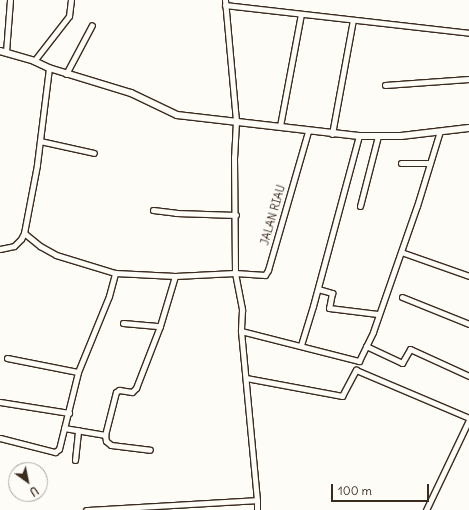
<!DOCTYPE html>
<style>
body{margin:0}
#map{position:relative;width:469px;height:510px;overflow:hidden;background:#fdfcf7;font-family:Delius,sans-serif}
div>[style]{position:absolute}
.roads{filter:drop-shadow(1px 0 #3b2a1e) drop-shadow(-1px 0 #3b2a1e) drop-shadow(0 1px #3b2a1e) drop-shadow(0 -1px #3b2a1e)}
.minor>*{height:5px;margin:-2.5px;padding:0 2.5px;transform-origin:2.5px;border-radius:2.5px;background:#fdfcf7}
.tertiary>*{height:6px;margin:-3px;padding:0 3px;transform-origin:3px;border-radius:3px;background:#fdfcf7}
span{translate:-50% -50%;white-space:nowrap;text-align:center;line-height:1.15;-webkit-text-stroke:3px #fdfcf7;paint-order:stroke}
.street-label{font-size:11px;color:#3b2a1e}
.north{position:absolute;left:8px;top:462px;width:40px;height:40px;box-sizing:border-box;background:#fdfcf7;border:1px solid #afa8a0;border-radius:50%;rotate:147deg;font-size:11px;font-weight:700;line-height:16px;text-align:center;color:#3b2a1e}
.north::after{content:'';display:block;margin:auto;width:14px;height:18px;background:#3b2a1e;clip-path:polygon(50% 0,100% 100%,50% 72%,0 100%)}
.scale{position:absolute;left:331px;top:484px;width:98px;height:18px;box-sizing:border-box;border:2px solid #3b2a1e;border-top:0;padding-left:5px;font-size:12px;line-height:14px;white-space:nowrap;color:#3b2a1e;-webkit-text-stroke:3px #fdfcf7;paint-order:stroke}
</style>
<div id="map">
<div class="roads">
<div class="minor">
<i style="left:225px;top:0;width:121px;rotate:84.8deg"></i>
<i style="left:236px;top:121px;width:36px;rotate:93deg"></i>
<i style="left:234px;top:157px;width:116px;rotate:89.5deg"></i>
<i style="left:235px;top:273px;width:38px;rotate:79deg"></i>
<i style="left:242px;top:310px;width:21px;rotate:93deg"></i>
<i style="left:241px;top:331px;width:170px;rotate:84.6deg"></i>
<i style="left:257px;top:500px;width:10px;rotate:90deg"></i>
<i style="left:225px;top:5px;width:246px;rotate:6.5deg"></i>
<i style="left:6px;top:52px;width:52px;rotate:-85.6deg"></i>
<i style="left:34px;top:61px;width:57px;rotate:-52.1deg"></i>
<i style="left:69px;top:16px;width:16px;rotate:-83deg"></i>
<i style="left:49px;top:68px;width:98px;rotate:97.1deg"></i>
<i style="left:37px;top:165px;width:69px;rotate:100.8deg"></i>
<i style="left:24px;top:233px;width:21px;rotate:39deg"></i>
<i style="left:40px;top:246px;width:18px;rotate:29deg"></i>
<i style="left:56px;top:255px;width:62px;rotate:17deg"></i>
<i style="left:115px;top:273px;width:60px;rotate:2.9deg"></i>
<i style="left:175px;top:276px;width:60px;rotate:-2.9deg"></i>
<i style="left:235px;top:273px;width:30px;rotate:4deg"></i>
<i style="left:265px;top:275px;width:6px;rotate:-59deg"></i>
<i style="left:268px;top:270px;width:145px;rotate:-73.9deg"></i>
<i style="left:66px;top:74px;width:55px;rotate:-62deg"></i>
<i style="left:385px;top:85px;width:84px;rotate:-4.1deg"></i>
<i style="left:280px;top:126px;width:114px;rotate:-79.4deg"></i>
<i style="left:332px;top:134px;width:116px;rotate:-79.6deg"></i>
<i style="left:40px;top:141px;width:55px;rotate:12.5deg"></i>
<i style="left:401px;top:163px;width:29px"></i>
<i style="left:360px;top:206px;width:72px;rotate:-75.6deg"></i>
<i style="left:153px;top:210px;width:23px;rotate:7deg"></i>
<i style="left:176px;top:213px;width:60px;rotate:1.9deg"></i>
<i style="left:0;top:249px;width:14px;rotate:-12deg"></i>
<i style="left:14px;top:246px;width:10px;rotate:-45deg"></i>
<i style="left:21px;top:239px;width:7px;rotate:-63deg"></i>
<i style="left:401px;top:252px;width:72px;rotate:19.4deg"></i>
<i style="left:318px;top:289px;width:15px;rotate:16deg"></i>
<i style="left:332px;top:293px;width:15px;rotate:101deg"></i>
<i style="left:329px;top:308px;width:49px;rotate:7deg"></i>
<i style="left:402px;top:297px;width:72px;rotate:21.9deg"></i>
<i style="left:123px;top:323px;width:37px;rotate:5deg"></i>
<i style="left:241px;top:331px;width:122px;rotate:14.3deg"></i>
<i style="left:359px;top:361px;width:32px;rotate:-64deg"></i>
<i style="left:373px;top:332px;width:133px;rotate:-70.8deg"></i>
<i style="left:417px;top:206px;width:78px;rotate:-73deg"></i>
<i style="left:301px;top:345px;width:41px;rotate:-72.9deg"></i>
<i style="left:313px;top:306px;width:176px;rotate:-74.9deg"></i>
<i style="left:366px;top:346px;width:40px;rotate:25deg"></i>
<i style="left:402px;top:363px;width:16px;rotate:-60deg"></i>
<i style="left:410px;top:349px;width:65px;rotate:24.6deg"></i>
<i style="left:7px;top:358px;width:72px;rotate:11.2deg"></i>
<i style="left:246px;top:378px;width:98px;rotate:10.6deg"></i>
<i style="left:342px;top:396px;width:30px;rotate:-62deg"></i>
<i style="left:356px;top:370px;width:123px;rotate:23deg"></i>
<i style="left:0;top:402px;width:70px;rotate:9.1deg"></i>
<i style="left:64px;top:428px;width:42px;rotate:9.7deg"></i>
<i style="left:105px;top:435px;width:6px;rotate:81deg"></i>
<i style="left:106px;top:441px;width:6px;rotate:39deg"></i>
<i style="left:111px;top:445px;width:39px;rotate:7deg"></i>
<i style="left:105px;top:435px;width:44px;rotate:-75.7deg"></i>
<i style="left:116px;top:392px;width:4px;rotate:-34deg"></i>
<i style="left:119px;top:390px;width:13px;rotate:9deg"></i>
<i style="left:132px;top:392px;width:6px;rotate:-45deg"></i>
<i style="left:136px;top:388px;width:66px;rotate:-68.8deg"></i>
<i style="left:160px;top:326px;width:52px;rotate:-73.3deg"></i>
<i style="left:0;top:438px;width:57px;rotate:14.3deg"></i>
<i style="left:55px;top:452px;width:5px;rotate:-37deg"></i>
<i style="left:59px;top:449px;width:79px;rotate:-76.1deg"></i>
<i style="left:78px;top:372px;width:82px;rotate:-67.8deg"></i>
<i style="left:109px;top:296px;width:24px;rotate:-75deg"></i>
<i style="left:75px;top:460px;width:30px;rotate:-84deg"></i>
<i style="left:86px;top:510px;width:171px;rotate:-3.3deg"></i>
<i style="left:426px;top:510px;width:100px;rotate:-64.5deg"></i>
</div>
<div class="tertiary">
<i style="left:0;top:51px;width:35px;rotate:16deg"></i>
<i style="left:34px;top:61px;width:17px;rotate:25deg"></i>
<i style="left:49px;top:68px;width:86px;rotate:17deg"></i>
<i style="left:131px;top:93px;width:51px;rotate:25.6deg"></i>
<i style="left:177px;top:115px;width:183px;rotate:6.6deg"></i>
<i style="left:359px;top:136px;width:42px"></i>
<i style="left:401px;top:136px;width:68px;rotate:-6.7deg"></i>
</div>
</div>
<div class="street-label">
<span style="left:273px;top:215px;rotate:-74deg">JALAN RIAU</span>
</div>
<div class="north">U</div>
<div class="scale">100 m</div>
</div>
